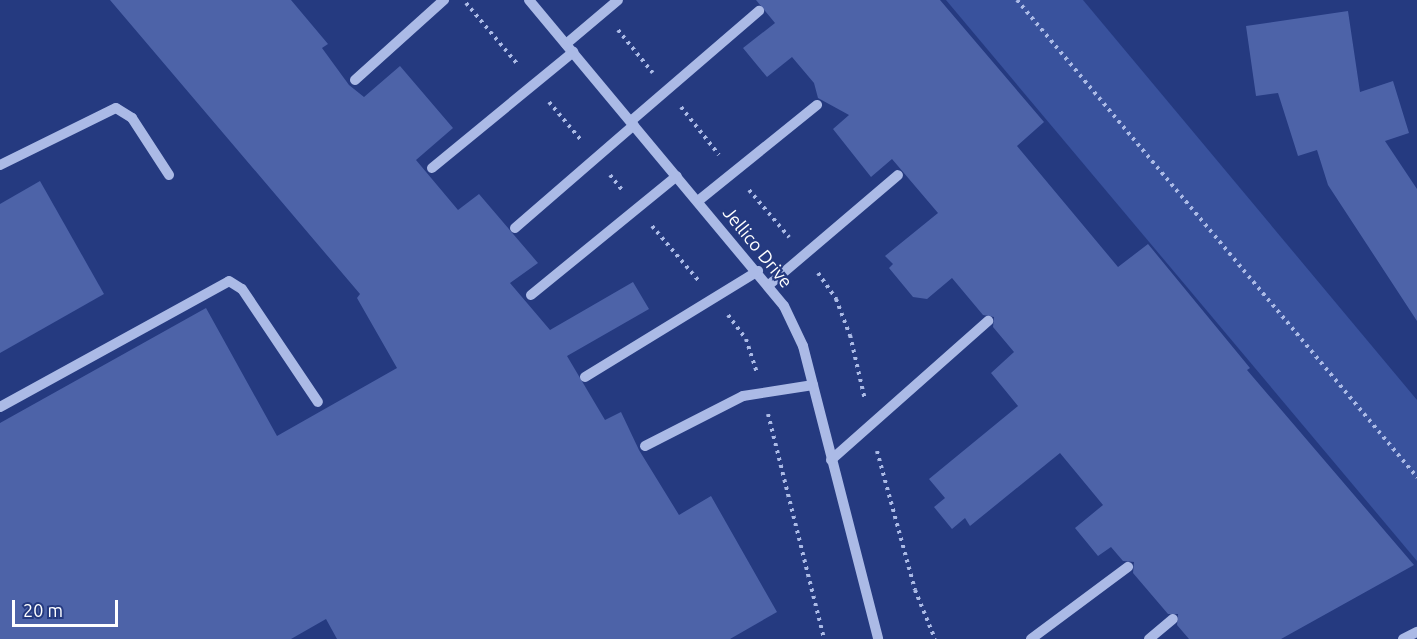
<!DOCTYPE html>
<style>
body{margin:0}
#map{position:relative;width:1417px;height:639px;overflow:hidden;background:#253a80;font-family:Ubuntu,sans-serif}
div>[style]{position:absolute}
.green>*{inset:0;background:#39529d}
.building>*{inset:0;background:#4d63a8}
.path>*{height:4px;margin-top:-2px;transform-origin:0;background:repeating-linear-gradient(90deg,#abbae6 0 3px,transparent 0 7.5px)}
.minor>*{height:10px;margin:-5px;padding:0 5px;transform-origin:5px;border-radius:5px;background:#abbae6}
span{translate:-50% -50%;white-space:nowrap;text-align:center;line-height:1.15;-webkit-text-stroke:4.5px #253a80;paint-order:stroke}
.street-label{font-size:18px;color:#fff}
.scale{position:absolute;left:12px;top:600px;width:106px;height:27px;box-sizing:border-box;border:3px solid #fff;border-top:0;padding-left:8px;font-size:18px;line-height:21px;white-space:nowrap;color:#fff;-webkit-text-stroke:4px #253a80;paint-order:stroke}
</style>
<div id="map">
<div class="green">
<i style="clip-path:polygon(946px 0,1083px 0,1417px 400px,1417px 561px)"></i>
</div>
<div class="building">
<i style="clip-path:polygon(110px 0,291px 0,328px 44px,322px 48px,349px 85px,364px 97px,400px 66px,453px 128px,416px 160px,458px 210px,479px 194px,538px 263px,510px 283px,550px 330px,633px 282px,649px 309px,567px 356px,605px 420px,621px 412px,639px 450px,679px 515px,711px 496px,777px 612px,730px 639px,337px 639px,326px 619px,291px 639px,0 639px,0 423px,206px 308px,277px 436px,397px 368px,357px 298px,360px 294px)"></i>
<i style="clip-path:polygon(756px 0,940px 0,1044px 122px,1017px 146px,1118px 267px,1148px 244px,1250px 368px,1247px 370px,1414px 565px,1281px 639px,1189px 639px,1177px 625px,1178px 614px,1168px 614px,1133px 573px,1134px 562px,1123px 561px,1111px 547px,1098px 556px,1075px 528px,1103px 505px,1060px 453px,970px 526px,965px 518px,952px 529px,934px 507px,945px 498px,929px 479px,1018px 406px,991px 373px,1014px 352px,993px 327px,994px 317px,983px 315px,952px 278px,927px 299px,913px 297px,889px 268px,893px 264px,885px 256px,938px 213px,892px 159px,871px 177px,833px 129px,849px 115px,818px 98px,814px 83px,792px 57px,767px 77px,743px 48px,775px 23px)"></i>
<i style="clip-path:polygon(1348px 11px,1360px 92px,1393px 81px,1409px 133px,1385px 141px,1417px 189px,1417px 321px,1328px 185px,1317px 150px,1298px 156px,1278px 93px,1256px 96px,1246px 26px)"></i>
<i style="clip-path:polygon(40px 181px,104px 294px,0 353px,0 204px)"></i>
</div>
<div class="path">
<i style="left:1017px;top:0;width:623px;rotate:50.02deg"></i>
<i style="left:466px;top:3px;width:82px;rotate:49.9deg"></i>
<i style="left:618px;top:30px;width:55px;rotate:50.9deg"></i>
<i style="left:549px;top:102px;width:50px;rotate:49.9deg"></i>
<i style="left:681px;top:107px;width:61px;rotate:51.6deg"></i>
<i style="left:610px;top:175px;width:21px;rotate:51deg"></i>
<i style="left:749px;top:190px;width:62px;rotate:49.6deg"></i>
<i style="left:652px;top:226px;width:71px;rotate:49.6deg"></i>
<i style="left:818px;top:273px;width:32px;rotate:55deg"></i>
<i style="left:836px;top:299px;width:39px;rotate:69deg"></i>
<i style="left:850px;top:335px;width:67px;rotate:77deg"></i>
<i style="left:728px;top:315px;width:30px;rotate:53deg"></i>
<i style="left:746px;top:339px;width:35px;rotate:72deg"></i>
<i style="left:768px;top:414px;width:232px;rotate:76deg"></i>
<i style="left:877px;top:451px;width:144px;rotate:74.7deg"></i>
<i style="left:915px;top:590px;width:53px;rotate:67.8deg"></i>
</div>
<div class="minor">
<i style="left:529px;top:0;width:398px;rotate:50.2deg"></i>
<i style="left:784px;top:306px;width:44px;rotate:64.6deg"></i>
<i style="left:803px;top:346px;width:302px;rotate:75.6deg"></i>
<i style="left:566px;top:44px;width:68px;rotate:-40.2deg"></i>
<i style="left:355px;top:80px;width:120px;rotate:-42deg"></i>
<i style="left:631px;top:121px;width:169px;rotate:-40.7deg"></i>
<i style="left:0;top:165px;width:129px;rotate:-26.2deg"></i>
<i style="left:116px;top:108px;width:19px;rotate:32deg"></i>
<i style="left:132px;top:118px;width:68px;rotate:57deg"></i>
<i style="left:432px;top:168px;width:183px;rotate:-39.4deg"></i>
<i style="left:698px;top:201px;width:153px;rotate:-38.9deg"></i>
<i style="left:515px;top:228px;width:157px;rotate:-40.9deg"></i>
<i style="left:770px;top:284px;width:168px;rotate:-40.4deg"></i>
<i style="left:531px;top:295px;width:188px;rotate:-39.2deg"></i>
<i style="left:585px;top:377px;width:203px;rotate:-31.5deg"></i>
<i style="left:0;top:407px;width:261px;rotate:-28.8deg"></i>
<i style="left:229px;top:281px;width:15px;rotate:32deg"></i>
<i style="left:242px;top:289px;width:136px;rotate:56.1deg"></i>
<i style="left:645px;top:446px;width:110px;rotate:-27deg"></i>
<i style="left:743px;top:396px;width:71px;rotate:-8.9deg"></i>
<i style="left:831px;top:460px;width:210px;rotate:-41.5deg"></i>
<i style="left:1031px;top:639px;width:121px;rotate:-36.6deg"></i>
<i style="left:1149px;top:639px;width:31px;rotate:-40deg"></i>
<i style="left:1403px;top:639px;width:16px;rotate:-27deg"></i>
</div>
<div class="street-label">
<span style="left:758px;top:247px;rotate:51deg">Jellico Drive</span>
</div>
<div class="scale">20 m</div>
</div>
